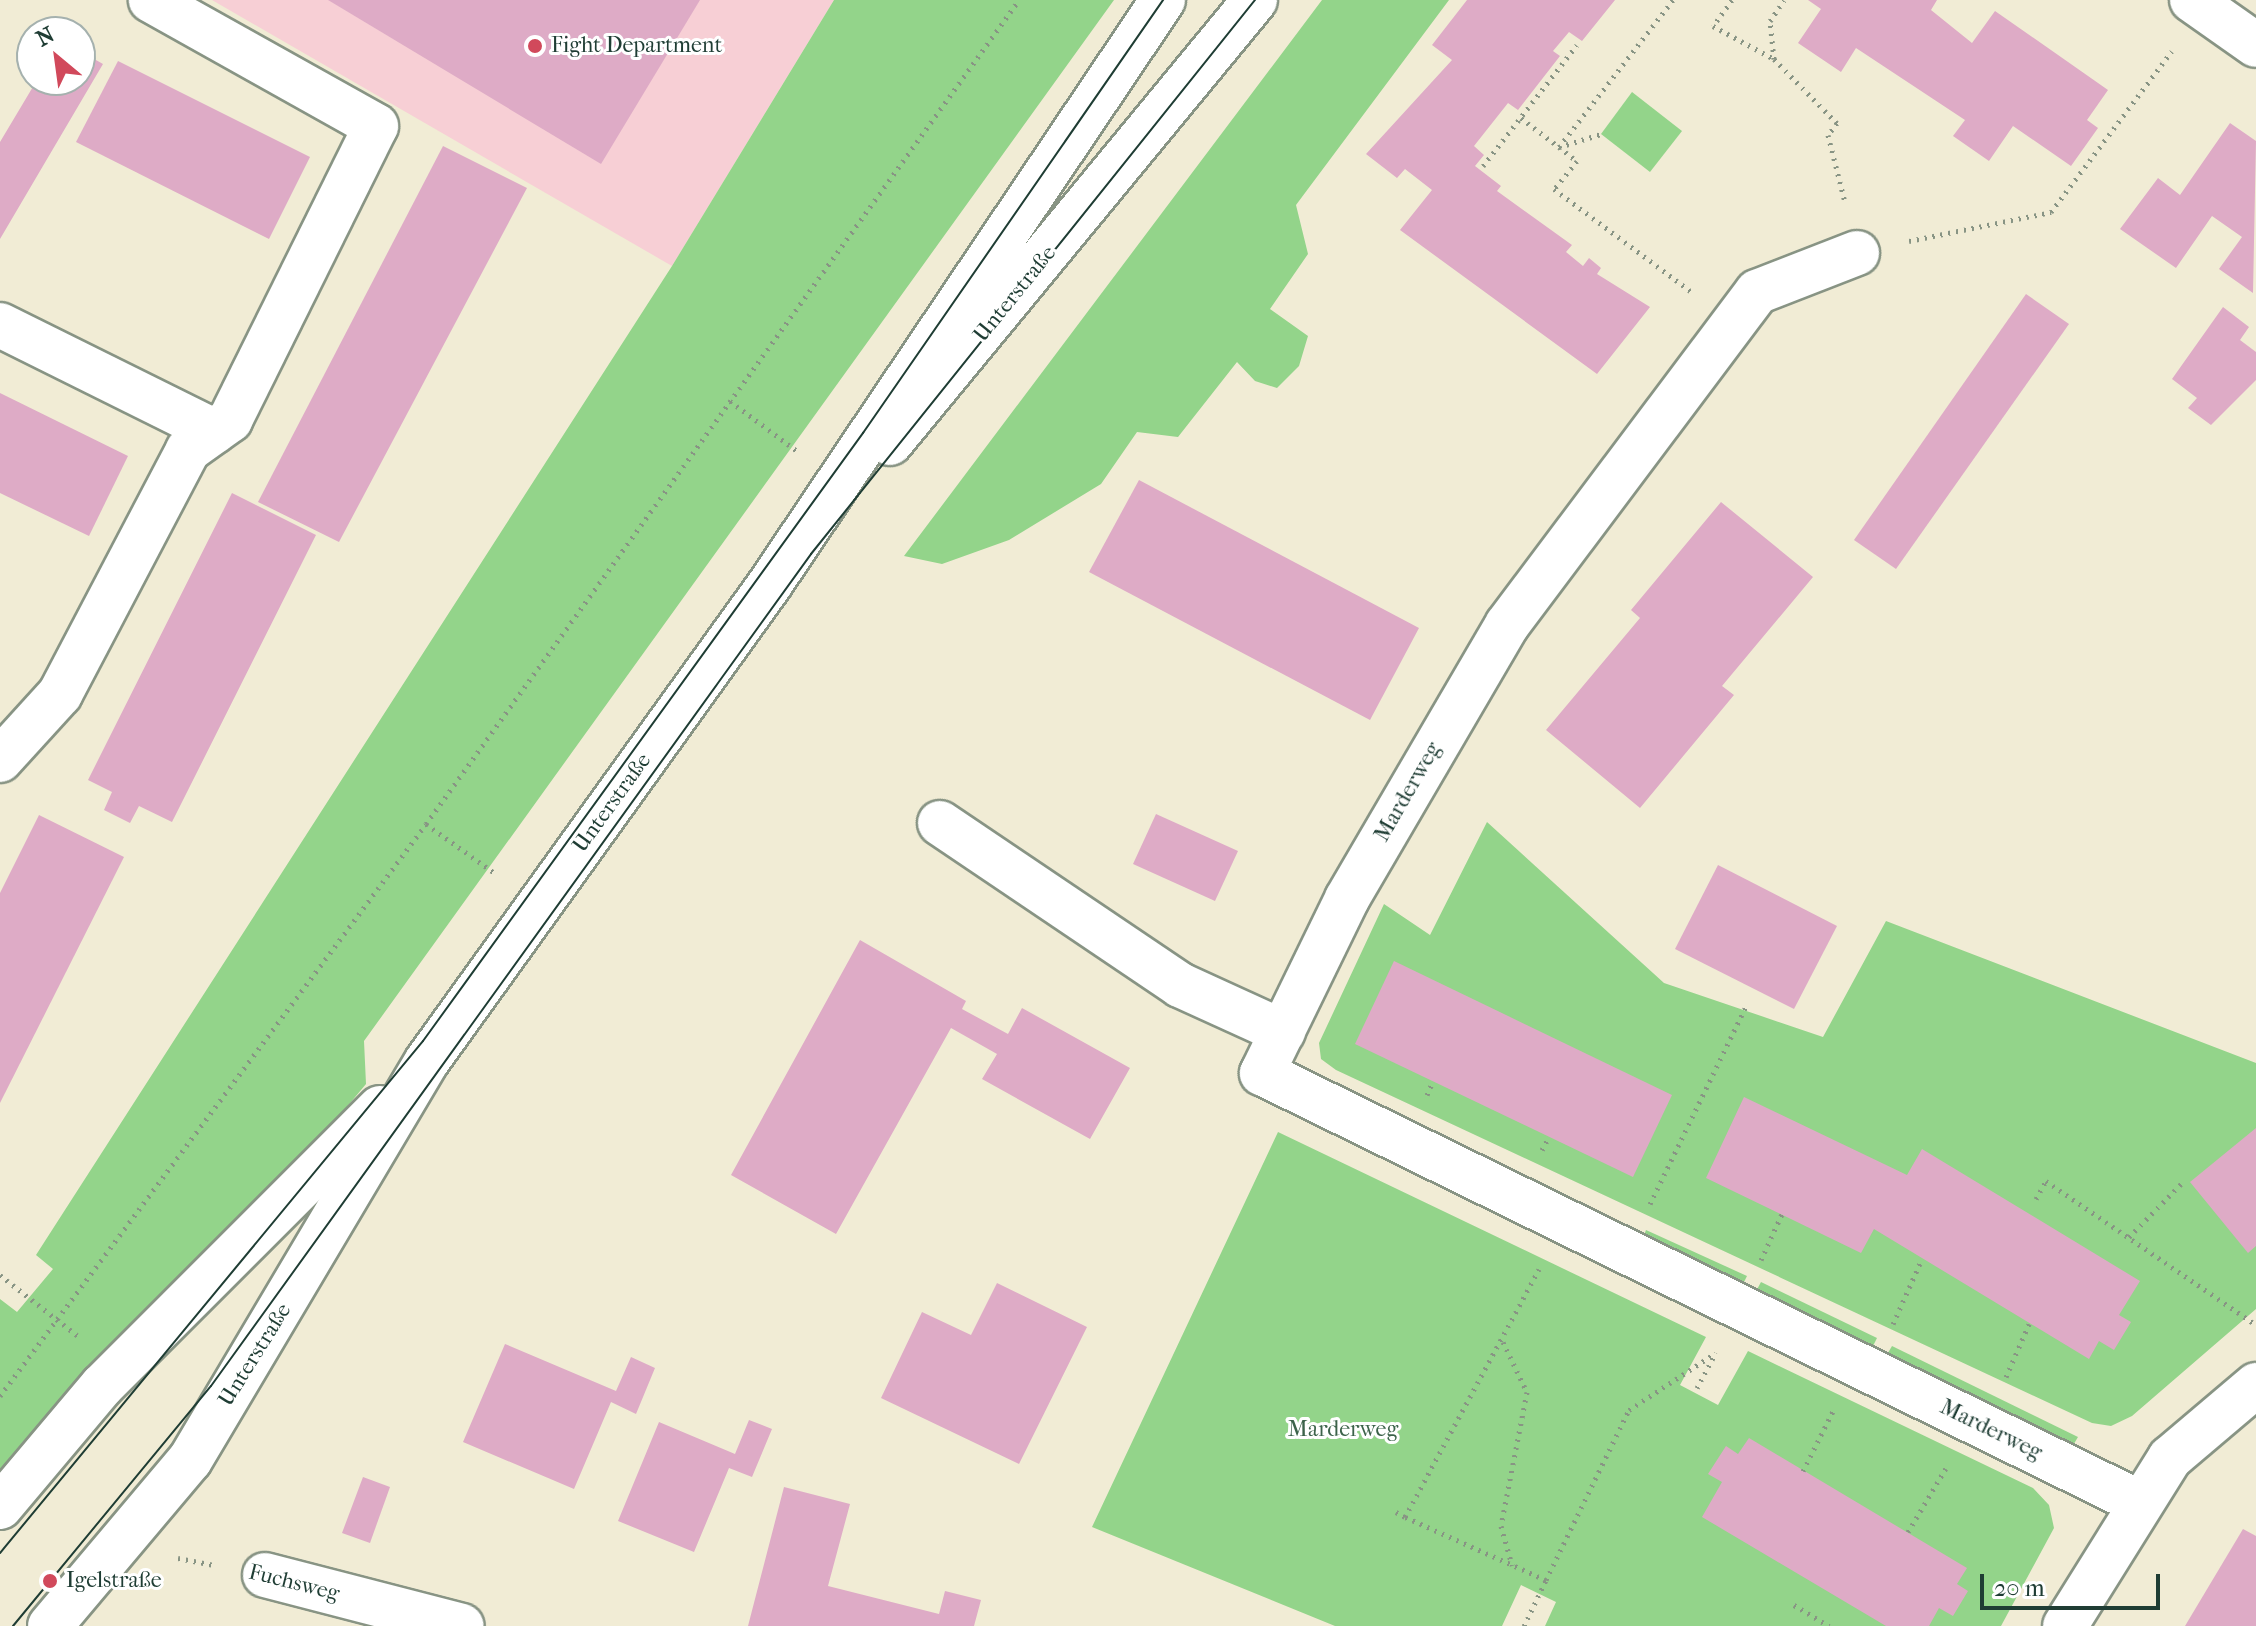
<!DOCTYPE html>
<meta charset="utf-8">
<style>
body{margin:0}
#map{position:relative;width:2256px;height:1626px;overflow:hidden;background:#f1ecd5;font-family:"IM FELL French Canon",serif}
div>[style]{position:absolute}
.built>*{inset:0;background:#f7cfd5}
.green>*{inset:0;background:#93d48a}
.building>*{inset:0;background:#deabc6}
.path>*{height:5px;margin-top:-2.5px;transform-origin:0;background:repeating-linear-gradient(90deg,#889484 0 2px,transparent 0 8px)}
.roads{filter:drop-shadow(2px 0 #889484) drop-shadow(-2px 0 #889484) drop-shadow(0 2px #889484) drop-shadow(0 -2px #889484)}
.minor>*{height:44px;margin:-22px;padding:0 22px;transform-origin:22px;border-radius:22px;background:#fff}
.major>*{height:44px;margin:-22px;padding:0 22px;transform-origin:22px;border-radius:22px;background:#fff}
.tram>*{height:2px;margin:-1px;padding:0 1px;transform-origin:1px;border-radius:1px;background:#1f3d34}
.dots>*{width:22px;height:22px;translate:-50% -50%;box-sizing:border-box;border:4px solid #fff;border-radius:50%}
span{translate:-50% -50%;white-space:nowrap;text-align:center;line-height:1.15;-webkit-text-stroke:6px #fff;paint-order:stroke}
.poi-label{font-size:22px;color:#1f3d34}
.left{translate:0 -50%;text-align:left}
.street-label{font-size:22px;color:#1f3d34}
.park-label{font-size:22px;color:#3c634a}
.north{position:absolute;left:16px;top:16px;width:80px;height:80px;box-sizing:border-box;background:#fff;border:2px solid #a5b1ae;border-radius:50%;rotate:331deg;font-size:22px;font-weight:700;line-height:32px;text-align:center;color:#1f3d34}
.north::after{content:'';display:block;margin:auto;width:28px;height:36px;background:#d1495b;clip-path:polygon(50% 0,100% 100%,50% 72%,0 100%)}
.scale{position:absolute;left:1980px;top:1574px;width:180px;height:36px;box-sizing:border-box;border:4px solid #1f3d34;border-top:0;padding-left:10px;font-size:24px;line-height:28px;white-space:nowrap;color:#1f3d34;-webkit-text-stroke:6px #fff;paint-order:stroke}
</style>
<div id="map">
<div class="built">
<i style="clip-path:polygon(212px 0,834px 0,672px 266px)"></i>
</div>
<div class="green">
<i style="clip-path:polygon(834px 0,1114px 0,364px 1041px,366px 1084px,279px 1188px,0 1485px,0 1299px,17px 1312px,53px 1269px,36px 1255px,672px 266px)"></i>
<i style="clip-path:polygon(1322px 0,1449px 0,1296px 205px,1308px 254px,1270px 309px,1308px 336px,1299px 366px,1277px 388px,1255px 381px,1237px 362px,1178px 437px,1137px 432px,1101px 484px,1009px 540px,942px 564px,904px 556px)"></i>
<i style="clip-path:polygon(1632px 92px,1682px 131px,1650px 172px,1601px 134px)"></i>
<i style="clip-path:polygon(1487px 822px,1664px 983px,1823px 1037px,1886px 921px,2256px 1063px,2256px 1309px,2132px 1416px,2111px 1426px,2092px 1423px,1336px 1070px,1321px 1059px,1319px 1043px,1384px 904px,1430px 935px)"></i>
<i style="clip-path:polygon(1278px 1132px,1706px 1337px,1680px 1385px,1718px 1405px,1748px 1351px,2033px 1488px,2049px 1505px,2054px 1528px,2001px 1626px,1545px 1626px,1556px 1602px,1521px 1585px,1502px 1626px,1335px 1626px,1092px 1527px)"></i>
<i style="clip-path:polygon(1646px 1230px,1747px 1276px,1740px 1290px,1640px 1246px)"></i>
<i style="clip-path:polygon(1761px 1282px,1877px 1338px,1870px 1352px,1753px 1297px)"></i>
<i style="clip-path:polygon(1892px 1346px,2078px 1437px,2072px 1447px,1885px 1358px)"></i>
</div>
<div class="building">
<i style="clip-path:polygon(328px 0,700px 0,601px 164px)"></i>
<i style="clip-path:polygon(1467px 0,1615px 0,1582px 41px,1569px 32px,1553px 51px,1560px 56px,1518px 110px,1508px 103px,1474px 146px,1484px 155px,1475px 166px,1501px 186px,1497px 191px,1572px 245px,1566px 252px,1583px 266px,1589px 258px,1601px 268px,1597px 274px,1650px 307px,1597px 374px,1400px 230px,1432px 190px,1405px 169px,1397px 178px,1366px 154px,1452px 60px,1432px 45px)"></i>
<i style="clip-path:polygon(1808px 0,1937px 0,1931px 10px,1972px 43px,1995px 11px,2108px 90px,2087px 120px,2098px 128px,2071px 166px,2013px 126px,1989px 161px,1953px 136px,1965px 120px,1856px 48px,1841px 72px,1798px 43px,1821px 9px)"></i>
<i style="clip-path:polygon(80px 51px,103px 64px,0 239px,0 142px,37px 80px,80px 80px)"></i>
<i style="clip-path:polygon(118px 61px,310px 157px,269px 239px,76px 142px)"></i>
<i style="clip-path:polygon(2230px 123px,2256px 141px,2253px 293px,2219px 269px,2242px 237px,2212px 216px,2176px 268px,2120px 229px,2158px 178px,2180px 195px)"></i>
<i style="clip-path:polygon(443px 146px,527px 188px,339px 542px,258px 502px)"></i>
<i style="clip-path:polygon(2026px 294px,2069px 324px,1896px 569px,1854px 540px)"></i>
<i style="clip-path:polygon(2223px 307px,2249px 327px,2240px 340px,2256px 352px,2256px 380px,2211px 425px,2188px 408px,2197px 398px,2172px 379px)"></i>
<i style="clip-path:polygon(0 393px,128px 456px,89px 536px,0 493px)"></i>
<i style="clip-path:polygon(1139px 480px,1419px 628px,1370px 720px,1089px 572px)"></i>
<i style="clip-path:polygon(232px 493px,316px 535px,172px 822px,139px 806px,130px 823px,104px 810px,112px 792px,88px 780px)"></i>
<i style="clip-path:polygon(1721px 502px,1813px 577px,1722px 686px,1734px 695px,1640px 808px,1546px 730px,1640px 618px,1631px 610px)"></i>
<i style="clip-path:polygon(1156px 814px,1238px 851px,1215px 901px,1133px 864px)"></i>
<i style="clip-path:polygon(39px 815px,124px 857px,0 1103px,0 893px)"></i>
<i style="clip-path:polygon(1718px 865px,1837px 926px,1794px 1009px,1675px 949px)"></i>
<i style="clip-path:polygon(860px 940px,966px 1001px,962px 1009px,1008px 1034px,1022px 1008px,1130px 1068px,1090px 1139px,982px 1079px,997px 1054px,951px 1028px,836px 1234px,731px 1175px)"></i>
<i style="clip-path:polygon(1394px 961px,1672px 1095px,1633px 1177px,1355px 1044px)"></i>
<i style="clip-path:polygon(1744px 1097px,1907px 1175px,1922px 1149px,2140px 1281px,2119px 1315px,2131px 1322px,2114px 1350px,2099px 1341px,2089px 1359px,1874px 1229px,1861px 1253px,1706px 1178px)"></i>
<i style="clip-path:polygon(2256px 1128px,2256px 1246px,2248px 1253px,2190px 1182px)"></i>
<i style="clip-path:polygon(997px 1283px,1087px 1327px,1019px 1464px,881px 1398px,922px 1312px,971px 1335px)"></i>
<i style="clip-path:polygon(505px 1344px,616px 1391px,631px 1357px,655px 1368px,636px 1414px,611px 1402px,574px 1489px,463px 1442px)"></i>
<i style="clip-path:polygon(749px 1420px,772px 1429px,752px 1477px,729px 1468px,694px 1552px,618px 1521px,659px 1422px,735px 1454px)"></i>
<i style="clip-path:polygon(1749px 1438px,1967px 1568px,1957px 1584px,1968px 1591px,1953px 1616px,1939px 1608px,1929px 1626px,1886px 1626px,1702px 1517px,1722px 1482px,1708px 1474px,1726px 1446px,1738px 1454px)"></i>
<i style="clip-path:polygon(363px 1477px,390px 1487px,370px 1543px,342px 1533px)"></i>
<i style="clip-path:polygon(784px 1487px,850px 1504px,828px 1586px,939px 1614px,945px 1591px,981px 1600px,974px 1626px,748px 1626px)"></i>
<i style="clip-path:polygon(2243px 1529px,2256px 1536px,2256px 1626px,2185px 1626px)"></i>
</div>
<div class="path">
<i style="left:1673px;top:0;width:186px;rotate:127.8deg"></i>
<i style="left:1559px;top:147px;width:23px;rotate:38deg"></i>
<i style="left:1577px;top:161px;width:36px;rotate:129deg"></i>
<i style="left:1554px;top:189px;width:174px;rotate:36.8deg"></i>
<i style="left:1732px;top:0;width:32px;rotate:126deg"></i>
<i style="left:1713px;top:26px;width:69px;rotate:28.4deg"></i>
<i style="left:1774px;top:59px;width:90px;rotate:45.5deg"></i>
<i style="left:1837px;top:123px;width:15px;rotate:127deg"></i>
<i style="left:1828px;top:135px;width:69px;rotate:75.8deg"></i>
<i style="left:1774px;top:59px;width:38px;rotate:-96deg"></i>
<i style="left:1770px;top:21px;width:25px;rotate:-56deg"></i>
<i style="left:1521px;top:118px;width:48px;rotate:37.3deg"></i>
<i style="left:1559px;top:147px;width:44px;rotate:-17.2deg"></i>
<i style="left:1483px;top:166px;width:153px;rotate:-52.2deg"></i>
<i style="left:1909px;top:241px;width:145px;rotate:-11.5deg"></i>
<i style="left:2051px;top:212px;width:201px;rotate:-53.1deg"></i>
<i style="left:730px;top:401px;width:84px;rotate:36.7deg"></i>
<i style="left:426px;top:824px;width:86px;rotate:35.5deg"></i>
<i style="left:1427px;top:1095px;width:15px;rotate:-67deg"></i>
<i style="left:1542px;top:1150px;width:15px;rotate:-62deg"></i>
<i style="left:2036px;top:1199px;width:21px;rotate:-61deg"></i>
<i style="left:2046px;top:1181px;width:255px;rotate:34.4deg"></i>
<i style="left:1650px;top:1204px;width:222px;rotate:-64.1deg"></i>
<i style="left:2129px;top:1237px;width:78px;rotate:-45.5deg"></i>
<i style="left:1761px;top:1260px;width:51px;rotate:-65.5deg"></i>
<i style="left:0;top:1275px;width:99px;rotate:38deg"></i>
<i style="left:1893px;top:1324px;width:71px;rotate:-66deg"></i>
<i style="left:1503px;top:1342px;width:55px;rotate:64.4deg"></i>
<i style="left:1527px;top:1392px;width:136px;rotate:101deg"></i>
<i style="left:1501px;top:1526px;width:41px;rotate:74.2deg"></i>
<i style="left:2006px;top:1377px;width:58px;rotate:-66.5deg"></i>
<i style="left:1697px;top:1388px;width:40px;rotate:-62deg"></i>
<i style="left:0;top:1396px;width:713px;rotate:-53.32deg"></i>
<i style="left:426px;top:824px;width:1015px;rotate:-54.26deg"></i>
<i style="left:1803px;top:1471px;width:67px;rotate:-63.4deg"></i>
<i style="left:1396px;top:1512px;width:10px;rotate:29deg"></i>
<i style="left:1908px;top:1532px;width:74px;rotate:-59.3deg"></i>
<i style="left:178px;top:1558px;width:38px;rotate:11deg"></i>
<i style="left:1546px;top:1580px;width:189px;rotate:-64deg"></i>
<i style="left:1629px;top:1410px;width:102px;rotate:-33.4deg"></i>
<i style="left:1794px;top:1605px;width:41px;rotate:31deg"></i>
<i style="left:1524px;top:1626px;width:51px;rotate:-64.4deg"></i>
<i style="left:1546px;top:1580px;width:154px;rotate:-155.9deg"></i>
<i style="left:1405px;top:1517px;width:282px;rotate:-61.6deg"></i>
</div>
<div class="roads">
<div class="minor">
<i style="left:2192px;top:0;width:78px;rotate:35.1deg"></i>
<i style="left:1857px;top:253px;width:107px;rotate:158.7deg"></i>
<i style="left:1757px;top:292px;width:416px;rotate:126.9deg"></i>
<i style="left:1507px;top:625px;width:317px;rotate:120.3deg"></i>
<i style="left:1347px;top:899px;width:194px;rotate:116deg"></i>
<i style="left:1262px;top:1073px;width:978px;rotate:26.09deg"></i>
<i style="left:0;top:325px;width:239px;rotate:26.4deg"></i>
<i style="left:0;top:760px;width:89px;rotate:-47.7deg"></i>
<i style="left:60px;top:694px;width:276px;rotate:-62.3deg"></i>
<i style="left:188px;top:450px;width:52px;rotate:-35.5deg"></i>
<i style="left:230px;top:420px;width:328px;rotate:-63.6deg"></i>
<i style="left:376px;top:126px;width:258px;rotate:-150.8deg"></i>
<i style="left:940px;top:823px;width:290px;rotate:34deg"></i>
<i style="left:1180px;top:985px;width:113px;rotate:24.5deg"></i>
<i style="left:265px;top:1575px;width:203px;rotate:14.5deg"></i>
<i style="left:2065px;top:1626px;width:198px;rotate:-58deg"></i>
<i style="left:2170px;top:1458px;width:113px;rotate:-40.3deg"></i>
</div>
<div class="major">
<i style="left:890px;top:443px;width:574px;rotate:-50.51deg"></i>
<i style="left:0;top:1507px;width:158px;rotate:-49.9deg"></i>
<i style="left:102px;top:1386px;width:393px;rotate:-45deg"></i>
<i style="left:50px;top:1626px;width:217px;rotate:-49.9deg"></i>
<i style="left:190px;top:1460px;width:464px;rotate:-59.3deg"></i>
<i style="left:427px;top:1061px;width:588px;rotate:-54.28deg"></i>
<i style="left:770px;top:584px;width:704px;rotate:-56.06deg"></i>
</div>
</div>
<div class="tram">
<i style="left:0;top:1553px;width:664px;rotate:-50.44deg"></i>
<i style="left:423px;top:1041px;width:751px;rotate:-54.11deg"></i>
<i style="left:863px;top:433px;width:527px;rotate:-55.28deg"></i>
<i style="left:13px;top:1626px;width:311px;rotate:-50.5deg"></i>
<i style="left:211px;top:1386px;width:1026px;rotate:-54.2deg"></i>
<i style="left:811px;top:554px;width:710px;rotate:-51.29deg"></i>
</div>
<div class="dots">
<i style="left:535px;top:46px;background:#d1495b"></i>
<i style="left:50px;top:1581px;background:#d1495b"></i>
</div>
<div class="poi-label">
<span class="left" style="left:551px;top:46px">Fight Department</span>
<span class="left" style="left:66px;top:1581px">Igelstraße</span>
</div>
<div class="street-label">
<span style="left:1015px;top:294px;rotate:-51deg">Unterstraße</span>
<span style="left:1408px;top:792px;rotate:-60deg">Marderweg</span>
<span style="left:612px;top:803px;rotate:-54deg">Unterstraße</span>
<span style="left:255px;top:1355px;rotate:-58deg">Unterstraße</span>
<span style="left:1991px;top:1430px;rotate:26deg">Marderweg</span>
<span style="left:294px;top:1583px;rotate:14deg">Fuchsweg</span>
</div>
<div class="park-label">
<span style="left:1343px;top:1430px">Marderweg</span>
</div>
<div class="north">N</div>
<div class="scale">20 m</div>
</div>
